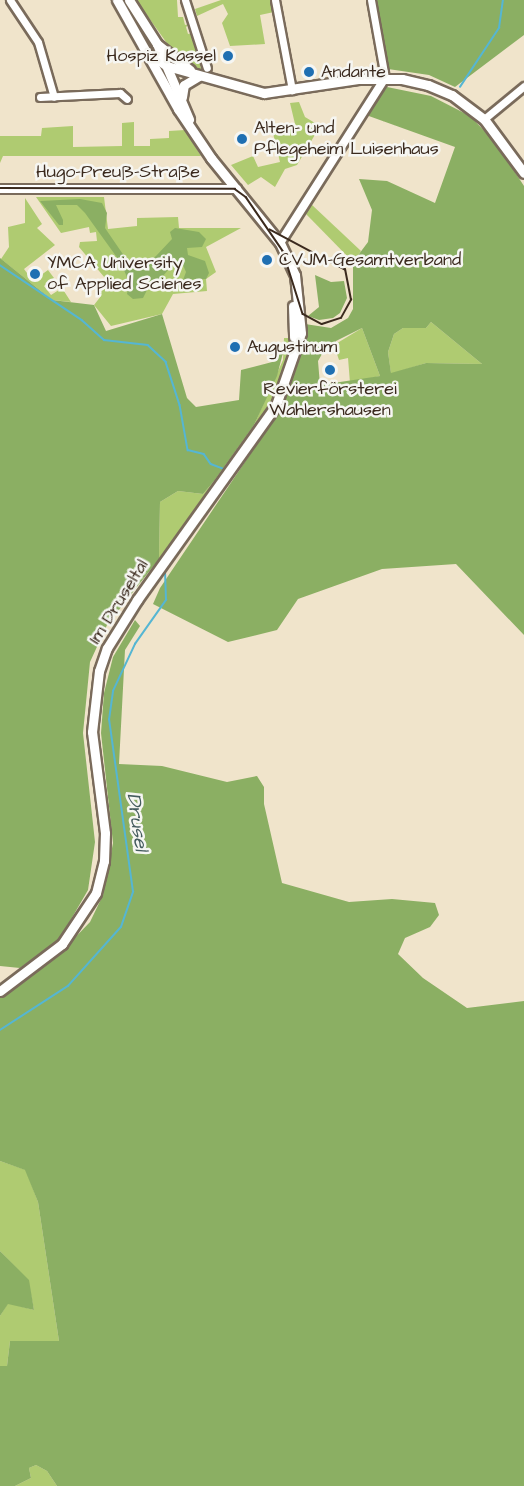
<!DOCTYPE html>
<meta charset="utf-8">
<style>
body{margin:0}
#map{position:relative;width:524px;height:1486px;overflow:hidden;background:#f0e4cb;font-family:"Architects Daughter",sans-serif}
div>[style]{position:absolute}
.green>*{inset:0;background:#afcb71}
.forest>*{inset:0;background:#8baf63}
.stream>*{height:1.5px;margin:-0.75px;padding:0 0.75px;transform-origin:0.75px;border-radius:0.75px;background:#55b6d3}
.roads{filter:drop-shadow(2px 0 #7a6b5b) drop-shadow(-2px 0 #7a6b5b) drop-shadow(0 2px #7a6b5b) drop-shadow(0 -2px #7a6b5b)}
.minor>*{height:7px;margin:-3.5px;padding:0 3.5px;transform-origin:3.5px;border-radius:3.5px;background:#fff}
.tertiary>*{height:8px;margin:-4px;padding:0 4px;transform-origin:4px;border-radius:4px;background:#fff}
.secondary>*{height:9px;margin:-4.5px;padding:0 4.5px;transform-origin:4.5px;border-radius:4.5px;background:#fff}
.tram>*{height:1.5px;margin:-0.75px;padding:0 0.75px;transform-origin:0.75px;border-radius:0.75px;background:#3b2a1e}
.dots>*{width:16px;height:16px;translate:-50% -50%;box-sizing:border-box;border:3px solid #f6f6f2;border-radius:50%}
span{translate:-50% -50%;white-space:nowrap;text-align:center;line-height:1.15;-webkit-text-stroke:5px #f6f6f2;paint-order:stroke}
.poi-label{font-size:18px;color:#3b2a1e}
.right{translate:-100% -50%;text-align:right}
.left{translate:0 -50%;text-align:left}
.street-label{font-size:18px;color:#3b2a1e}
.water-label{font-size:20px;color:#445b5d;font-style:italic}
</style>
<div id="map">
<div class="green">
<i style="clip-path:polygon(136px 0,177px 0,178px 17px,183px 17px,185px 25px,189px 24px,186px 27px,188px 34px,192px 33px,202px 72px,174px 53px)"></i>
<i style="clip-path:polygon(221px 0,271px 0,274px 12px,260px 15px,265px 44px,230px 46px,222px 23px,228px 14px,223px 4px,197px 16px,195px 9px)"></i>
<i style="clip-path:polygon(299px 102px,305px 117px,315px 123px,316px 133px,297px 165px,285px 169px,275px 187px,261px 177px,248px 185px,231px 165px,253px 156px,258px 167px,280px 162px,272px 129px,295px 124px,290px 103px)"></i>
<i style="clip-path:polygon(134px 122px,134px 146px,150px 146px,150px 139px,169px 138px,169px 131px,185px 130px,201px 156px,3px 156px,0 163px,0 136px,41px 136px,42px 128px,73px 126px,73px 147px,122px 146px,122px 123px)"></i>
<i style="clip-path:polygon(36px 197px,104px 197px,108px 229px,137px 226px,137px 218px,178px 217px,179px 228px,241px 228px,206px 247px,216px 272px,206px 279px,207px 291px,173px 294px,162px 314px,111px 326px,94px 305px,101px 296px,99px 293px,110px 284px,79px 247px,80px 242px,97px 241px,96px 232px,90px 233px,89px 227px,61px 233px)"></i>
<i style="clip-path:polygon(25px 198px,42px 224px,37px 228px,55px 245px,24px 269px,33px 281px,48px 270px,54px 278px,44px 286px,51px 295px,62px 288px,71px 302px,52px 300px,1px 259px,9px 247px,8px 227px,25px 223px)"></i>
<i style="clip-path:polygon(311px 204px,361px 251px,353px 262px,306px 214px)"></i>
<i style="clip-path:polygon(431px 322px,482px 364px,426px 363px,391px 374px,388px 352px,394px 334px,403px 328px,426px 328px)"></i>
<i style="clip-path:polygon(362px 328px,380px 376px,350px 383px,348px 358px,339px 360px,334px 345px)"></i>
<i style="clip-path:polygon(284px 338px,290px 338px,287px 359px,271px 401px,256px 426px,159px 559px,160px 502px,178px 491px,203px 494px,214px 481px,254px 425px,283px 360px)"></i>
<i style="clip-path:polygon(0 1161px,26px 1170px,38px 1202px,59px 1341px,10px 1341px,7px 1366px,0 1366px,0 1316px,8px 1303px,34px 1310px,28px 1280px,0 1251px)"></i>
<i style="clip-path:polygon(36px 1465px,47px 1471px,57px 1486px,15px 1486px,31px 1478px,29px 1468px)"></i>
</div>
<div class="forest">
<i style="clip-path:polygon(376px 0,524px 0,524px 35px,455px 87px,429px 75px,388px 69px)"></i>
<i style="clip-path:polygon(evenodd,387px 87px,431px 96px,470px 116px,496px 143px,524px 186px,524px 635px,456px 564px,382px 569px,298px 599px,277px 630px,228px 642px,153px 604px,160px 588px,282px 407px,299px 361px,305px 324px,331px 328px,348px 318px,353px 309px,353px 262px,368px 242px,372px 210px,359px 179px,387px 181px,435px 203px,455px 147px,366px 115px,387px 87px,431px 322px,482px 364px,426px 363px,391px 373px,388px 352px,394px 334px,403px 328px,426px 328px,431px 322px,387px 87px,362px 328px,380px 376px,320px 385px,318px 361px,322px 354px,336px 351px,336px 341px,362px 328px)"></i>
<i style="clip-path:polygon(80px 199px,102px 203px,107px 213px,105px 228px,131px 266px,139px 268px,156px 256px,172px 239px,170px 232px,175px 228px,199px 232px,206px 239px,202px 247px,187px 248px,188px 255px,205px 261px,209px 273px,206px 279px,183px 280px,186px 272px,182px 263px,173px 264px,158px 282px,149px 286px,143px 298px,133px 299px,127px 294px,129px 282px,121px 263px,85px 213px,77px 205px,56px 205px,63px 220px,63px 225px,59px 225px,40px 201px)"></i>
<i style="clip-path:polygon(0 258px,52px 300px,94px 305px,106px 331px,162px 314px,187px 398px,196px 407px,239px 400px,241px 370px,276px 361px,286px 341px,277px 376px,254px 425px,214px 481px,203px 494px,178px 491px,160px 502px,159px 559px,107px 625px,90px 662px,83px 733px,95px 842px,88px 890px,59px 940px,20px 968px,0 966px)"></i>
<i style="clip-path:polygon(315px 275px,331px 282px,344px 281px,347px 298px,340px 313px,333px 318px,319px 320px,308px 316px,319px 307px)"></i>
<i style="clip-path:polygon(135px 620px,140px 626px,125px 650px,119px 764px,162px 766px,227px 782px,257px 776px,264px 787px,264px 804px,282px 883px,349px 902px,392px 899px,435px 903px,439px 915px,430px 927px,405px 938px,398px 954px,423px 978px,467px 1008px,524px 1001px,524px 1486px,57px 1486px,47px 1471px,36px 1465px,29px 1468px,31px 1478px,15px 1486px,0 1486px,0 1366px,7px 1366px,10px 1341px,59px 1341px,38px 1202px,25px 1170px,0 1161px,0 998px,66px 947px,90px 922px,103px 895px,113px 843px,101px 733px,104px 693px,113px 657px)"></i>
<i style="clip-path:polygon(0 1251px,29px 1280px,34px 1310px,8px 1304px,0 1316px)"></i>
</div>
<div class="stream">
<i style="left:460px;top:87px;width:71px;rotate:-56.5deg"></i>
<i style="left:499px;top:28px;width:28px;rotate:-82deg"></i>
<i style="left:0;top:265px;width:99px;rotate:33.9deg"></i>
<i style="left:82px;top:320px;width:30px;rotate:42deg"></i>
<i style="left:104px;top:340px;width:44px;rotate:6.5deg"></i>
<i style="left:148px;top:345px;width:25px;rotate:43deg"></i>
<i style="left:166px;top:362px;width:45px;rotate:72deg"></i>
<i style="left:180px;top:405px;width:46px;rotate:79.9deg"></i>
<i style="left:188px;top:450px;width:16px;rotate:14deg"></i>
<i style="left:204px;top:454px;width:12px;rotate:55deg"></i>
<i style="left:211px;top:464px;width:14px;rotate:21deg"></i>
<i style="left:0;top:1030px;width:81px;rotate:-32.9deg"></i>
<i style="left:68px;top:986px;width:79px;rotate:-48.1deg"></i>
<i style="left:121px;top:927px;width:37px;rotate:-71deg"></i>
<i style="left:133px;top:892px;width:174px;rotate:-97.9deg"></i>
<i style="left:109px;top:720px;width:29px;rotate:-82deg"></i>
<i style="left:113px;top:691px;width:52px;rotate:-64.9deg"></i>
<i style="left:135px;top:644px;width:54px;rotate:-54.8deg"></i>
<i style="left:166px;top:600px;width:26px;rotate:-92deg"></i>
</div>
<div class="roads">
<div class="minor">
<i style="left:10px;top:0;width:50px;rotate:56.3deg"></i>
<i style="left:38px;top:42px;width:57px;rotate:73.8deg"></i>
<i style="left:185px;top:0;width:71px;rotate:72.1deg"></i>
<i style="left:275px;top:0;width:92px;rotate:79.3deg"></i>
<i style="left:371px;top:0;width:79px;rotate:79.8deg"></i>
<i style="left:40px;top:97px;width:80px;rotate:-2.9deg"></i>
<i style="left:120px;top:93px;width:9px;rotate:41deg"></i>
<i style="left:484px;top:119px;width:52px;rotate:-39.5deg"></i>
</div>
<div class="tertiary">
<i style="left:0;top:189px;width:237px"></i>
<i style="left:280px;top:243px;width:196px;rotate:-57.5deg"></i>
</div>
<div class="secondary">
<i style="left:129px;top:0;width:52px;rotate:57.5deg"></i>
<i style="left:157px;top:44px;width:82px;rotate:66.9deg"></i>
<i style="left:157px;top:44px;width:42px;rotate:38.2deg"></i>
<i style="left:151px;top:55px;width:19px;rotate:35deg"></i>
<i style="left:167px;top:66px;width:101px;rotate:15.6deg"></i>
<i style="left:264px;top:93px;width:95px;rotate:-8.5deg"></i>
<i style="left:358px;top:79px;width:44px"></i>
<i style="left:402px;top:79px;width:27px;rotate:13deg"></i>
<i style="left:428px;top:85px;width:26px;rotate:23deg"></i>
<i style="left:452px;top:95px;width:40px;rotate:37deg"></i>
<i style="left:484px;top:119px;width:67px;rotate:53.5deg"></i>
<i style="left:182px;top:97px;width:12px;rotate:-81deg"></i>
<i style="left:184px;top:85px;width:17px;rotate:-31deg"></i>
<i style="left:293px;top:306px;width:31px;rotate:88deg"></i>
<i style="left:0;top:991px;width:78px;rotate:-37.2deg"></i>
<i style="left:62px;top:944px;width:61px;rotate:-56.3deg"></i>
<i style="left:96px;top:893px;width:33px;rotate:-76deg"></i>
<i style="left:104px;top:861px;width:28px;rotate:-88deg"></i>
<i style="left:105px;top:833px;width:102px;rotate:-97.3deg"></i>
<i style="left:92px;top:732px;width:61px;rotate:-83.5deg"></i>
<i style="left:99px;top:671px;width:24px;rotate:-71deg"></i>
<i style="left:107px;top:648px;width:57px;rotate:-58deg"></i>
<i style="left:137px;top:600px;width:239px;rotate:-54.5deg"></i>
<i style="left:276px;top:405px;width:76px;rotate:-70.9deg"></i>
<i style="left:301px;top:333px;width:58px;rotate:-95.9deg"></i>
<i style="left:295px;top:275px;width:35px;rotate:-115deg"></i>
<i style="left:280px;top:243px;width:109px;rotate:-129.1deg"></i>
<i style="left:211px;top:158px;width:59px;rotate:-124deg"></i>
<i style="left:178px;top:109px;width:125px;rotate:-119.2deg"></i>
</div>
</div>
<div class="tram">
<i style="left:0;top:188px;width:235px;rotate:0.2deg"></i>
<i style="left:235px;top:189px;width:14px;rotate:36deg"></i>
<i style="left:246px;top:197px;width:65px;rotate:55.6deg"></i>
<i style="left:283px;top:251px;width:66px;rotate:72.4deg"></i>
<i style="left:303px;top:314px;width:21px;rotate:28deg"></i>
<i style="left:322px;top:324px;width:20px;rotate:-18deg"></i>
<i style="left:341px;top:318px;width:21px;rotate:-61deg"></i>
<i style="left:351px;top:300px;width:31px;rotate:-101deg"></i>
<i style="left:345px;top:270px;width:85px;rotate:-151.9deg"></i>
</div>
<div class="dots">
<i style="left:228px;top:56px;background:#1f6fb2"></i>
<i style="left:309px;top:72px;background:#1f6fb2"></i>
<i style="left:242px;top:139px;background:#1f6fb2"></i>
<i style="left:267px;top:260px;background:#1f6fb2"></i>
<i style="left:35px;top:274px;background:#1f6fb2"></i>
<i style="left:235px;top:347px;background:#1f6fb2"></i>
<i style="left:330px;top:370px;background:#1f6fb2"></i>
</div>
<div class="poi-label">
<span class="right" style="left:216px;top:56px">Hospiz Kassel</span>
<span class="left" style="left:321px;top:72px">Andante</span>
<span class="left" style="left:254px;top:139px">Alten- und<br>Pflegeheim Luisenhaus</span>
<span class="left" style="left:279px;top:260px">CVJM-Gesamtverband</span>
<span class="left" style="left:47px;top:274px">YMCA University<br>of Applied Scienes</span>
<span class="left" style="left:247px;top:347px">Augustinum</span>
<span style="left:330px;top:400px">Revierförsterei<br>Wahlershausen</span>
</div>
<div class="street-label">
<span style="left:118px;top:172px">Hugo-Preuß-Straße</span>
<span style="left:119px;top:602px;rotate:-58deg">Im Druseltal</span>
</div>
<div class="water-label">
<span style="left:137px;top:822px;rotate:82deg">Drusel</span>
</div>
</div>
